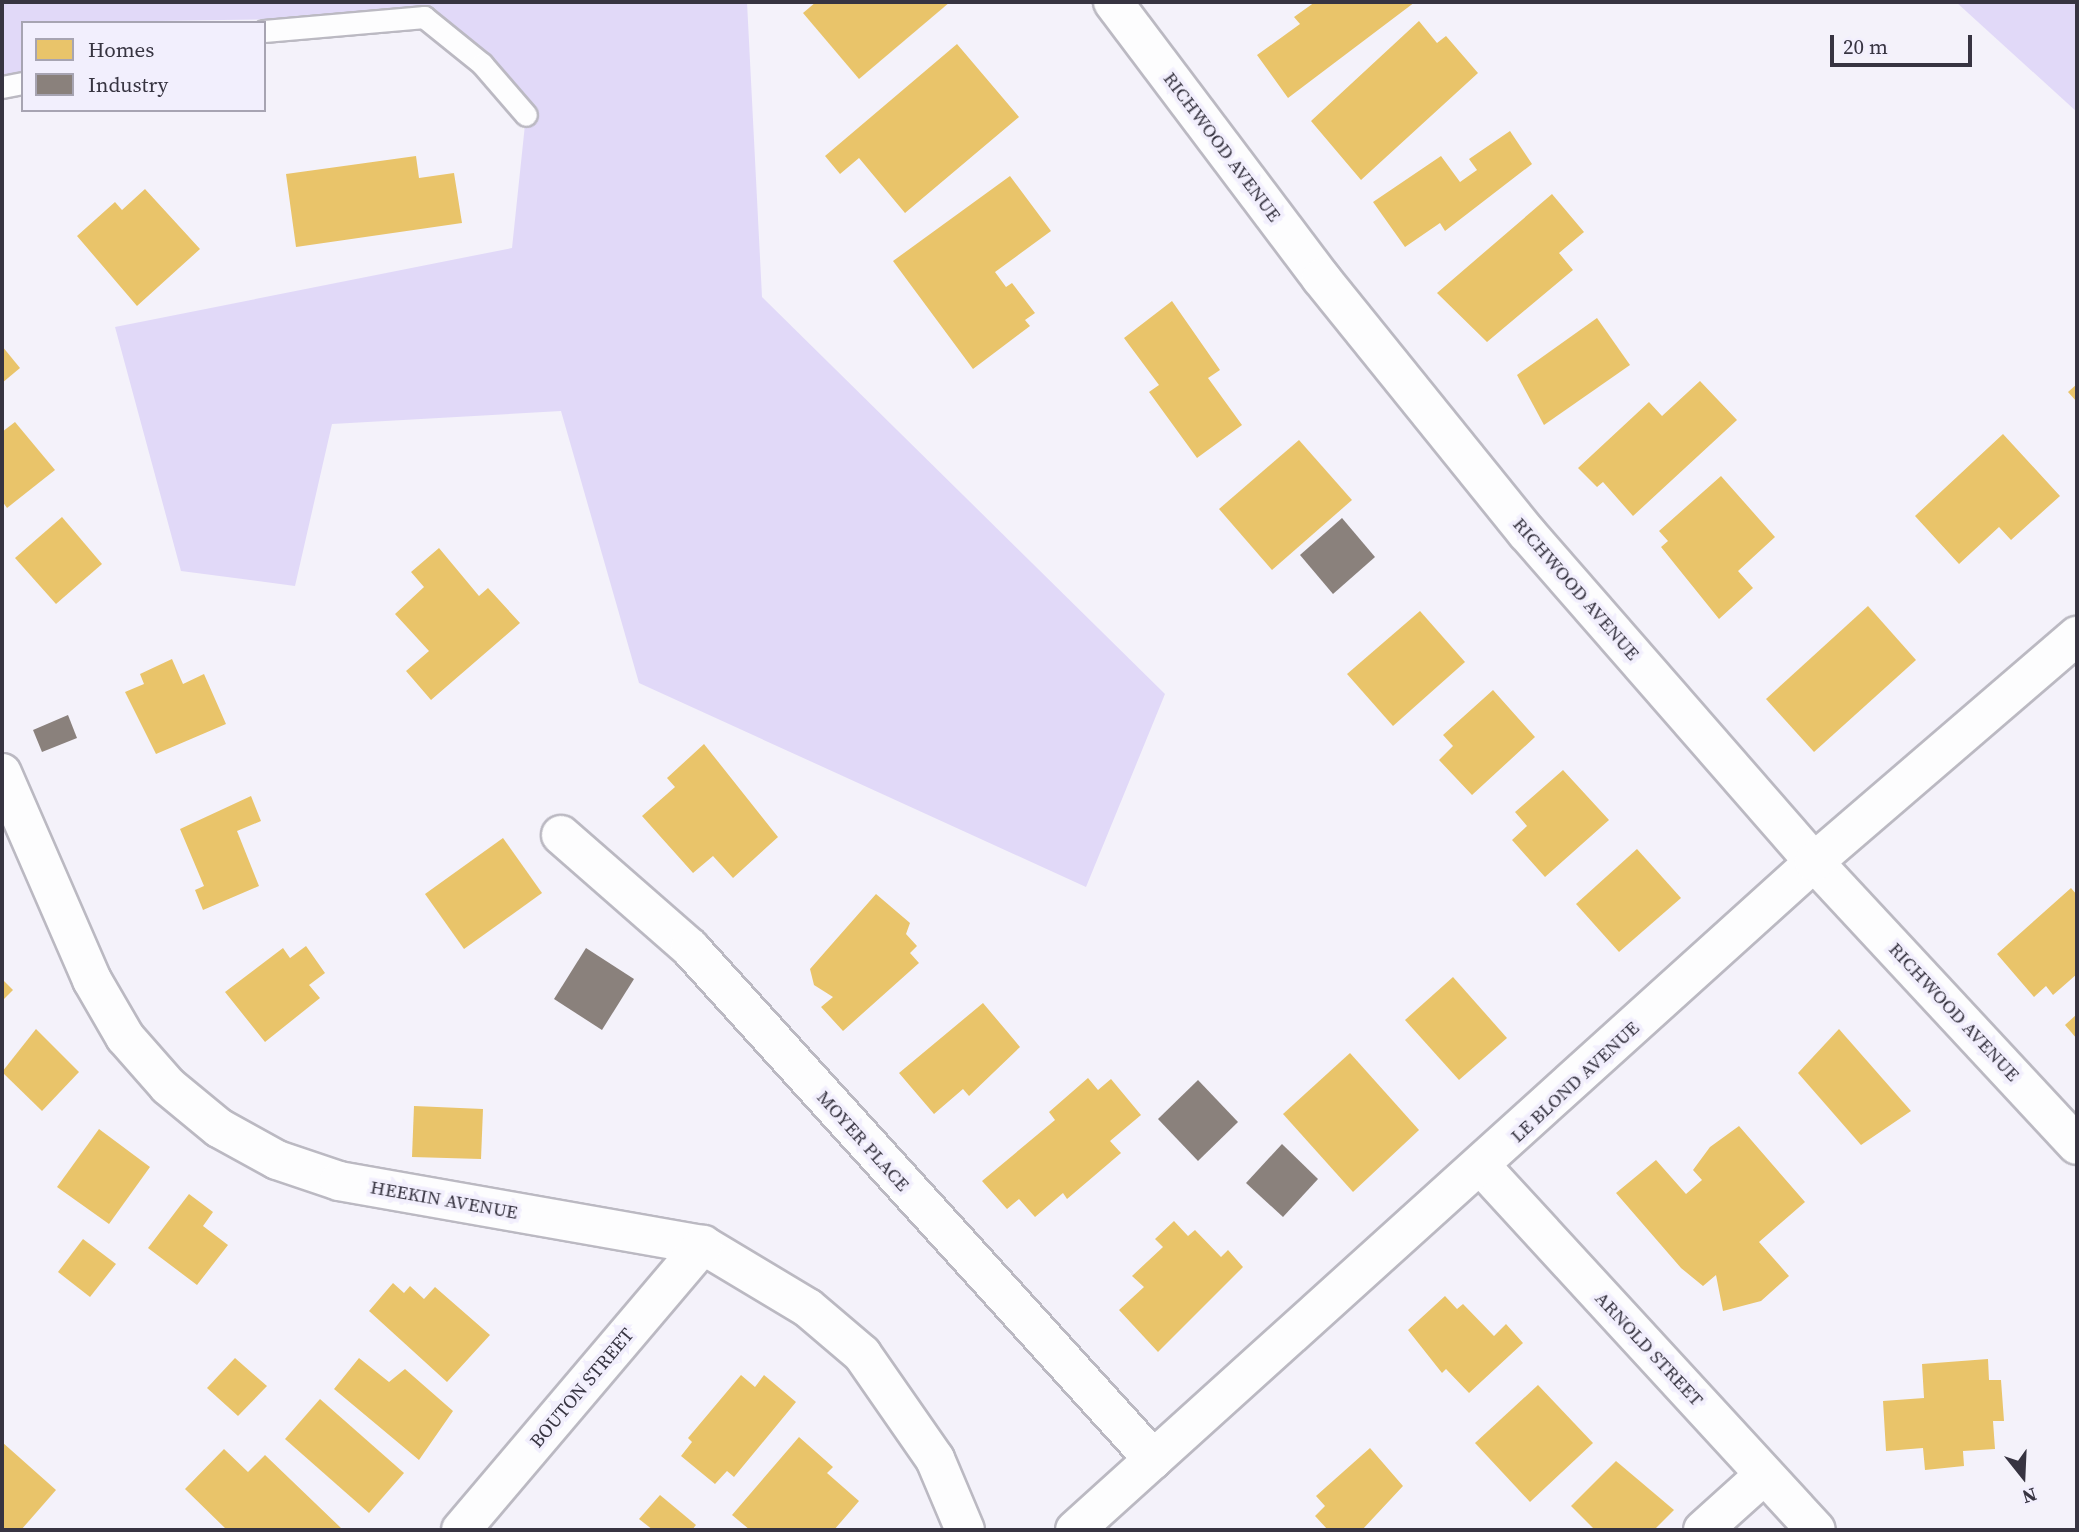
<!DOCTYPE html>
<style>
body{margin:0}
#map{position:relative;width:2079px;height:1532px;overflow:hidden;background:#f4f2fa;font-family:"Source Serif 4",serif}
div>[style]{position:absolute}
.green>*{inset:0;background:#e1d9f8}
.homes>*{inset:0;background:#e9c46a}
.industry>*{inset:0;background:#8a817c}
.roads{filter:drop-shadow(2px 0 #bbb9c2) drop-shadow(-2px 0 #bbb9c2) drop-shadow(0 2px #bbb9c2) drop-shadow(0 -2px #bbb9c2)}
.lane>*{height:21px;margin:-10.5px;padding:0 10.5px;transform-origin:10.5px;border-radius:10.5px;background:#fdfdfe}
.street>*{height:38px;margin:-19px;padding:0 19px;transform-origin:19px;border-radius:19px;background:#fdfdfe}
span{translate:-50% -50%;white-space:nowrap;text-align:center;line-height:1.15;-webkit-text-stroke:7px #f2effd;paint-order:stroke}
.street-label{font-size:19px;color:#373441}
.frame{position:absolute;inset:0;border:4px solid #373441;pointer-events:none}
.legend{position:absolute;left:21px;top:21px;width:245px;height:91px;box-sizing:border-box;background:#f2effd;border:2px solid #a7a4b2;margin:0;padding:9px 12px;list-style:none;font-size:21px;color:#373441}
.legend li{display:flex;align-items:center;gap:14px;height:35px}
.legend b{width:35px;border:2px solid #a7a4b2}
.north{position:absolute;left:1988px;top:1441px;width:70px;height:70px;-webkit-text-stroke:5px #f2effd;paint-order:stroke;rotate:162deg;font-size:19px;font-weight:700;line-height:28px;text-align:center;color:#373441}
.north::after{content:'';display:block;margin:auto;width:24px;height:32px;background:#373441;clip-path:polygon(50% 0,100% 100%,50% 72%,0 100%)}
.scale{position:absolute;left:1830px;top:35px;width:142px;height:32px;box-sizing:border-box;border:4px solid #373441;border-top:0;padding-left:9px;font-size:21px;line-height:24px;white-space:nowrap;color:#373441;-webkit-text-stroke:5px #f2effd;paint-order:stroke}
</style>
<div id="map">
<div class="green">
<i style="clip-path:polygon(2px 2px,747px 2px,762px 297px,1165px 694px,1086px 887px,639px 683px,561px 411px,332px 424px,295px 586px,181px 571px,115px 327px,512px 248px,526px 115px,423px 17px,23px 23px,23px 83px,2px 87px)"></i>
<i style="clip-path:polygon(1956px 2px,2077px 2px,2077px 112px)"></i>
</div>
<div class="homes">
<i style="clip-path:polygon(816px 2px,950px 2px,859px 79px,803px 13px)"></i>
<i style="clip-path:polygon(1315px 2px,1415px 2px,1288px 98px,1257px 55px,1300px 24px,1294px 17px)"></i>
<i style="clip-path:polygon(1419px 21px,1437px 43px,1446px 36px,1478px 73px,1361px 180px,1311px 121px)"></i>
<i style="clip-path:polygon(957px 44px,1019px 117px,905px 213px,859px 158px,840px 174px,825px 156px)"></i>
<i style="clip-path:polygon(1510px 131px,1532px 164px,1445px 231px,1440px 223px,1405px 247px,1373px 202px,1441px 156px,1460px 182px,1477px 170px,1469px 159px)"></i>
<i style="clip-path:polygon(416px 156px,419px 178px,454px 173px,462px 223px,296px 247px,286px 174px)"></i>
<i style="clip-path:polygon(1010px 176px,1051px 231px,995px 272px,1006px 287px,1012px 283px,1035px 313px,1025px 320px,1030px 326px,973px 369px,893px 261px)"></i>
<i style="clip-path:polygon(145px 189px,200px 249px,137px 306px,77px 236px,115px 202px,122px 210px)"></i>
<i style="clip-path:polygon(1552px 194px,1584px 232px,1559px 253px,1573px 270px,1487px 342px,1437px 293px)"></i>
<i style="clip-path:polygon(1172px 301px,1220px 370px,1208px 378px,1242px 425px,1197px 458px,1149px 392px,1159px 385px,1124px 338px)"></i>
<i style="clip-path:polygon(1597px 318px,1630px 365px,1544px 425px,1517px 375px)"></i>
<i style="clip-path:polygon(2px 346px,20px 368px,2px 383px)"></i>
<i style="clip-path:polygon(1700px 381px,1737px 420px,1633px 516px,1603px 482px,1597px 487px,1578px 468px,1649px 402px,1662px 416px)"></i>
<i style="clip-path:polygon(2077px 384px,2077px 402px,2068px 392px)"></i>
<i style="clip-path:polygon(15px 422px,55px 470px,7px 508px,2px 501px,2px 432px)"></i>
<i style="clip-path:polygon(2003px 434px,2060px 496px,2011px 540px,1999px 527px,1959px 564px,1915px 516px)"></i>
<i style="clip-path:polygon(1299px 440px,1352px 500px,1272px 570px,1219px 509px)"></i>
<i style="clip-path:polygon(1721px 476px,1775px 537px,1738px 571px,1753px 588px,1719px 619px,1661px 547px,1668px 541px,1659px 531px)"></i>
<i style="clip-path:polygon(62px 517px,102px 564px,56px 604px,15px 558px)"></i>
<i style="clip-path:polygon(439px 548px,479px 596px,488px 588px,520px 623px,431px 700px,406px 671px,429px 651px,395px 614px,424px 587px,411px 572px)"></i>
<i style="clip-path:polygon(1868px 606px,1916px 660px,1814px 752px,1766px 699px)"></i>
<i style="clip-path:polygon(1420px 611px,1465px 662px,1393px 726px,1347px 674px)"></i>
<i style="clip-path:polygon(172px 659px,183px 684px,204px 674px,226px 724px,156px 754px,125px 692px,144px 684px,140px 674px)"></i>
<i style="clip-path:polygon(1493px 690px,1535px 737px,1472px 795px,1439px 760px,1453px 746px,1443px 735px)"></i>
<i style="clip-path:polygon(704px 744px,778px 837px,733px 878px,713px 856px,693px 873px,642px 816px,675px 787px,667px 778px)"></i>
<i style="clip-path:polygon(1563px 770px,1609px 820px,1545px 877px,1512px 840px,1527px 826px,1515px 812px)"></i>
<i style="clip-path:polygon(251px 796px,261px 821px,237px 831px,259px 886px,203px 910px,195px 890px,204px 886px,180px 829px)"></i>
<i style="clip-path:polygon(503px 838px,542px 893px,464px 949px,425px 894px)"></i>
<i style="clip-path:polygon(1637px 849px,1681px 898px,1619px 952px,1576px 904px)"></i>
<i style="clip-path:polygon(2071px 888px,2077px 895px,2077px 974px,2053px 995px,2046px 986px,2034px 997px,1997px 954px)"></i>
<i style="clip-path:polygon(876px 894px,910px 923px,906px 934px,917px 946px,910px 953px,919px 963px,843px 1031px,821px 1007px,833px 997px,814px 985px,810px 969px)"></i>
<i style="clip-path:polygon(306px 946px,325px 973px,309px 985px,320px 998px,265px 1042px,225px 992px,283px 948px,290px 958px)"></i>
<i style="clip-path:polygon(1453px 977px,1507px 1038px,1459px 1080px,1405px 1020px)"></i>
<i style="clip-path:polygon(2px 979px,13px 990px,2px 1001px)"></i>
<i style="clip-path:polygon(983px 1003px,1020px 1047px,969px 1096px,963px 1089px,934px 1114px,899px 1073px)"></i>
<i style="clip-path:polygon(2077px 1014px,2077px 1039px,2065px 1025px)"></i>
<i style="clip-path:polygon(36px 1029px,79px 1072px,42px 1111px,2px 1072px)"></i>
<i style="clip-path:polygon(1839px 1029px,1911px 1111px,1861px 1145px,1798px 1073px)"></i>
<i style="clip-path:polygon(1350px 1053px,1419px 1130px,1353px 1192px,1283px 1114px)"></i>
<i style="clip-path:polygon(1088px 1078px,1098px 1090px,1111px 1079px,1141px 1115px,1110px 1141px,1121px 1153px,1067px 1199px,1063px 1193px,1035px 1217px,1019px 1199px,1007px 1209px,982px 1181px,1055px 1120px,1049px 1112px)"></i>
<i style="clip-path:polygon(414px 1106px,483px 1109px,481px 1159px,412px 1157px)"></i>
<i style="clip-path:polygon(1739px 1126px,1805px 1202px,1759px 1242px,1789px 1276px,1761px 1301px,1723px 1311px,1716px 1275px,1703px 1286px,1681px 1268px,1616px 1193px,1656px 1160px,1686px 1194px,1702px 1180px,1693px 1170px,1710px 1147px)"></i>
<i style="clip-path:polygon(99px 1129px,150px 1167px,109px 1224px,57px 1187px)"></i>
<i style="clip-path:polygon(189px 1194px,213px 1212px,203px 1226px,228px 1245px,197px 1285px,148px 1248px)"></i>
<i style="clip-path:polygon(1174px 1221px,1188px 1236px,1195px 1230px,1221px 1257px,1228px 1250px,1243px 1267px,1158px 1352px,1119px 1310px,1144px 1287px,1132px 1276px,1163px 1247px,1155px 1239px)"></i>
<i style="clip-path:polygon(83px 1239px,116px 1264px,90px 1297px,58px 1272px)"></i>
<i style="clip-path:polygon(393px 1283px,404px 1293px,410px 1286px,424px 1299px,435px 1287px,490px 1335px,447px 1382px,369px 1311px)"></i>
<i style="clip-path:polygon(1445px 1296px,1457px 1309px,1463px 1304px,1494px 1336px,1506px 1324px,1523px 1343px,1469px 1393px,1446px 1369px,1442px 1373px,1408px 1330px)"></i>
<i style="clip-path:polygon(235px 1358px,267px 1386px,238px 1416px,207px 1388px)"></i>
<i style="clip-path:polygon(359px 1358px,389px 1382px,405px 1369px,453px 1411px,419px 1460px,334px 1389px)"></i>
<i style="clip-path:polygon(1988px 1359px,1989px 1380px,2001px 1380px,2004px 1421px,1993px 1421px,1995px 1449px,1963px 1451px,1964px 1466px,1925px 1470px,1923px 1448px,1886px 1451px,1883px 1401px,1924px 1398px,1922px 1364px)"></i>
<i style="clip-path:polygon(741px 1375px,755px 1387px,764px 1375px,796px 1402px,734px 1477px,727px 1471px,715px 1484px,681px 1456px,692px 1442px,688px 1438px)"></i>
<i style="clip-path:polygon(1538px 1385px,1593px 1443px,1530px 1502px,1475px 1443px)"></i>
<i style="clip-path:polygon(320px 1399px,404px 1473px,369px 1513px,285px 1439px)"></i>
<i style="clip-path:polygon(799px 1437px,833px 1467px,827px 1473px,859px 1501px,834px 1530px,750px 1530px,732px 1515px)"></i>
<i style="clip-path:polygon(2px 1442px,56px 1490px,21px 1530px,2px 1530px)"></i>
<i style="clip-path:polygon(1370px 1448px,1403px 1486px,1362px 1530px,1328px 1530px,1315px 1516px,1325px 1506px,1316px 1496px)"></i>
<i style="clip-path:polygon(224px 1449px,248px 1472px,265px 1455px,341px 1528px,227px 1530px,185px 1489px)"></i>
<i style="clip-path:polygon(1616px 1461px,1674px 1510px,1654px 1530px,1595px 1530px,1571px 1506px)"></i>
<i style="clip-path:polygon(660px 1495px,696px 1525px,692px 1530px,653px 1530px,639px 1519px)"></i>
</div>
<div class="industry">
<i style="clip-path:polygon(1342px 518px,1375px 557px,1333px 594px,1300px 555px)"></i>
<i style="clip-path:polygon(68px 715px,77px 738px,42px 752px,33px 730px)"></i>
<i style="clip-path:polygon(586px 948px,634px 979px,602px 1030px,554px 999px)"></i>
<i style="clip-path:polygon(1198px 1080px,1238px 1122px,1198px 1161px,1158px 1119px)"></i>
<i style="clip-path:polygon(1282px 1144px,1318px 1179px,1283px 1217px,1246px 1183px)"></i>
</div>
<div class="roads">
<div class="lane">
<i style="left:264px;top:31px;width:161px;rotate:-5deg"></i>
<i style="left:424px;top:17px;width:75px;rotate:39deg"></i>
<i style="left:482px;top:64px;width:67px;rotate:49.2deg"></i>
<i style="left:2px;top:87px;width:21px;rotate:-11deg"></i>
</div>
<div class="street">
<i style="left:1113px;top:2px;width:346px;rotate:53deg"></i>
<i style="left:1321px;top:278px;width:328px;rotate:51.1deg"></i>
<i style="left:1527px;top:533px;width:437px;rotate:48.9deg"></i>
<i style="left:1814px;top:862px;width:386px;rotate:47.1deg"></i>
<i style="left:2px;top:773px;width:226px;rotate:66.5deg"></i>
<i style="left:92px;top:980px;width:66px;rotate:59.9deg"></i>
<i style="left:125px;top:1037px;width:65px;rotate:48.7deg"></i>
<i style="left:168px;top:1086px;width:66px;rotate:39.5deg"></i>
<i style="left:219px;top:1128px;width:66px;rotate:28.9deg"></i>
<i style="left:277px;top:1160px;width:65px;rotate:18.7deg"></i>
<i style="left:339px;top:1181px;width:370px;rotate:10deg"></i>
<i style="left:703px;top:1245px;width:122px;rotate:31deg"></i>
<i style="left:808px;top:1308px;width:71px;rotate:40.4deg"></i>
<i style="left:862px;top:1354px;width:128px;rotate:55.2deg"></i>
<i style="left:935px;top:1459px;width:77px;rotate:67.1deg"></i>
<i style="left:561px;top:835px;width:171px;rotate:41.2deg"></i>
<i style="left:690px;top:948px;width:690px;rotate:47.82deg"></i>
<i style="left:1482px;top:1167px;width:493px;rotate:47.4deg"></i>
<i style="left:461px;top:1530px;width:374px;rotate:-49.7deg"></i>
<i style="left:1075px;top:1530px;width:996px;rotate:-42.11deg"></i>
<i style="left:1814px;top:862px;width:347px;rotate:-40.7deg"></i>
<i style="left:1703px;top:1530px;width:82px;rotate:-42deg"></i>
</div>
</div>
<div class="street-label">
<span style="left:1222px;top:147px;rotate:53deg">RICHWOOD AVENUE</span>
<span style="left:1576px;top:589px;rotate:49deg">RICHWOOD AVENUE</span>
<span style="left:1954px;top:1012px;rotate:47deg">RICHWOOD AVENUE</span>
<span style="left:1575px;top:1082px;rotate:-43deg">LE BLOND AVENUE</span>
<span style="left:863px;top:1141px;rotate:48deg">MOYER PLACE</span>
<span style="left:444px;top:1200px;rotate:10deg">HEEKIN AVENUE</span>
<span style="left:1649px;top:1349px;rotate:47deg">ARNOLD STREET</span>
<span style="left:582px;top:1388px;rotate:-50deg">BOUTON STREET</span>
</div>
<div class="frame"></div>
<ul class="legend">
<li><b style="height:19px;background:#e9c46a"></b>Homes</li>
<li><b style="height:19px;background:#8a817c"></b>Industry</li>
</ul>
<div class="north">N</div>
<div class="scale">20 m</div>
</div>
